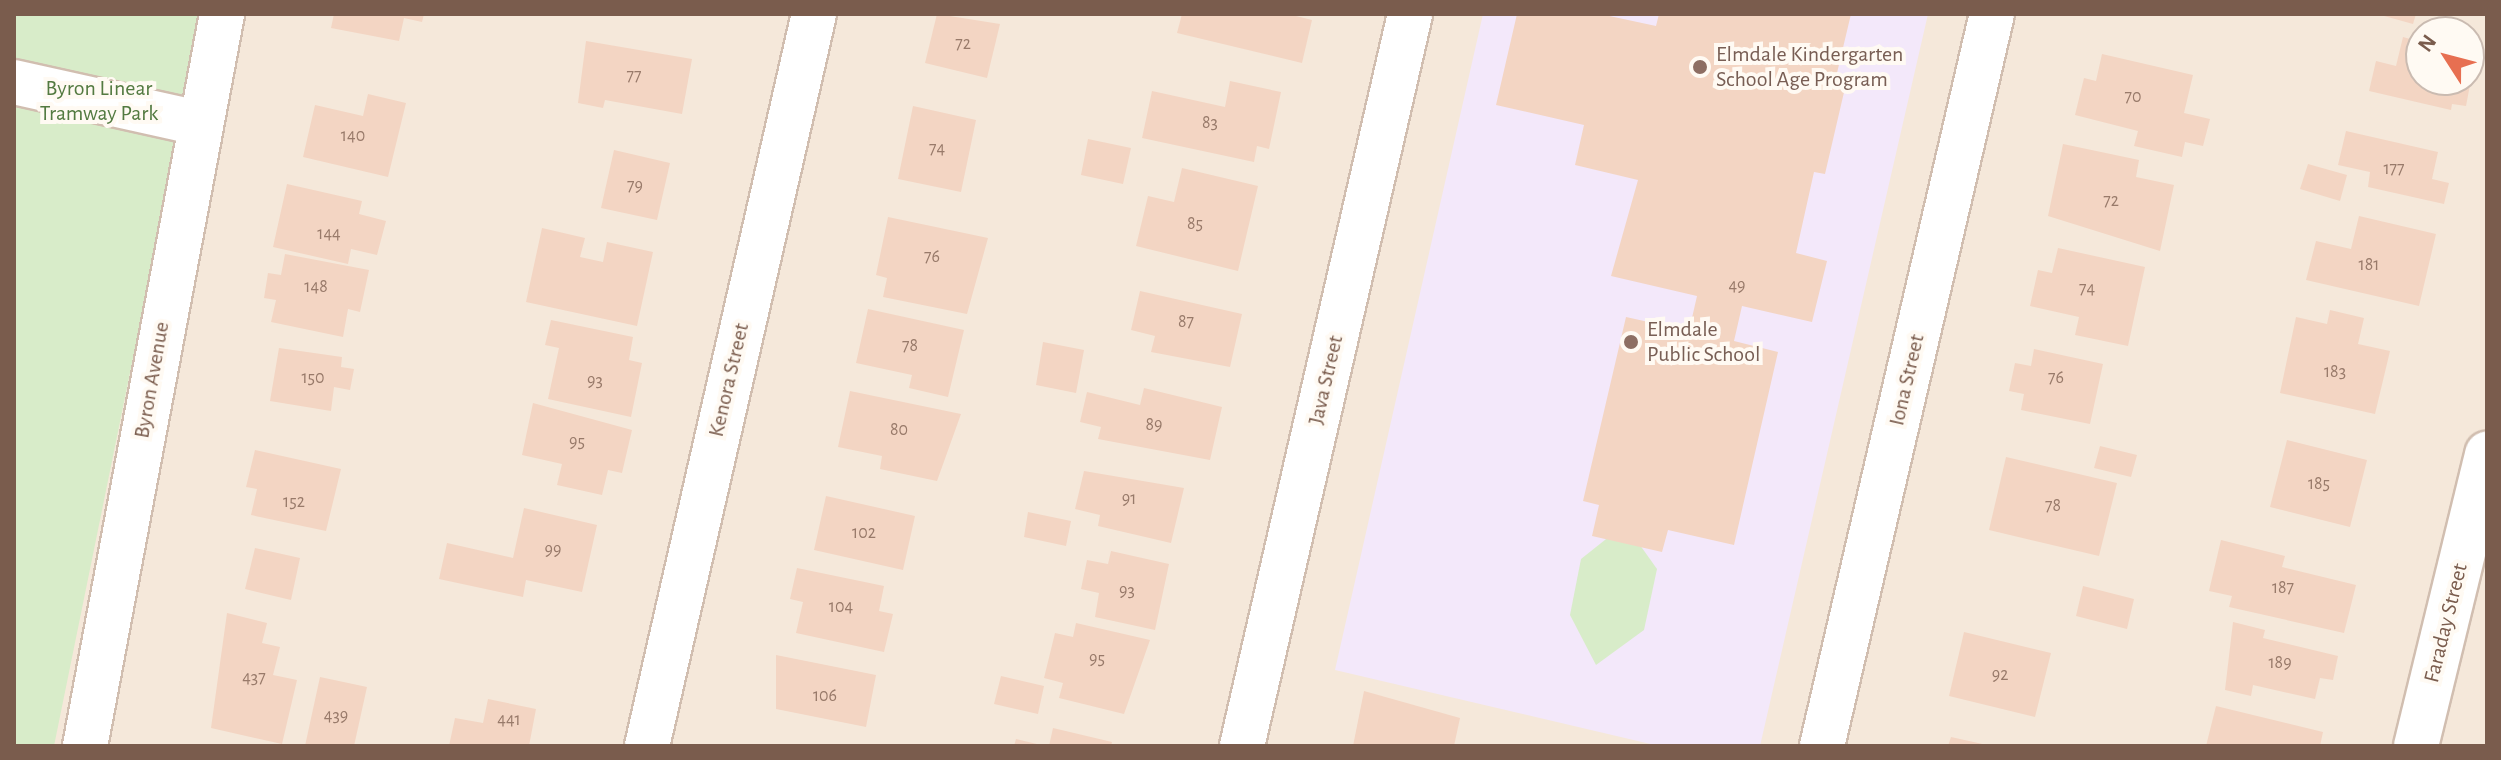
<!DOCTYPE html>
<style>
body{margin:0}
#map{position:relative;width:2501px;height:760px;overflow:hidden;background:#fdf6ec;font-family:"Alegreya Sans",sans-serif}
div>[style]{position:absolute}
.residential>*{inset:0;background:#f5e8da}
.education>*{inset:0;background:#f3e8fa}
.green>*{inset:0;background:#d8ecc9}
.building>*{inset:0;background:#f3d5c3}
.roads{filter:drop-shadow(2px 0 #d1beb0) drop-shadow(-2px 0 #d1beb0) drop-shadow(0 2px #d1beb0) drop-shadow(0 -2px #d1beb0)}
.street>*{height:44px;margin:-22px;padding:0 22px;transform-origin:22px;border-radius:22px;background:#fff}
.secondary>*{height:44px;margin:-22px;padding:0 22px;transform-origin:22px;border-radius:22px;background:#fff}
.dots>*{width:22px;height:22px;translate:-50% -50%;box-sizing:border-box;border:4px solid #fffaf3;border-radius:50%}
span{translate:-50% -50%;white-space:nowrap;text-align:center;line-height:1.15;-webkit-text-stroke:8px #fffaf3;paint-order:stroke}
.number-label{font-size:18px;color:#987a6a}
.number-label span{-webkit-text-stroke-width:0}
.education-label{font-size:22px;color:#785e54}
.left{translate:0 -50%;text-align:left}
.park-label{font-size:22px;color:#537a41}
.street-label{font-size:22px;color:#7a5c4d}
.frame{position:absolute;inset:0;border:16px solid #7a5c4d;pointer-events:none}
.north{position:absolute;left:2405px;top:16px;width:80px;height:80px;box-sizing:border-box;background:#fffaf3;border:2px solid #cabbb1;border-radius:50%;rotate:306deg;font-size:22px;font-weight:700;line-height:32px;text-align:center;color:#7a5c4d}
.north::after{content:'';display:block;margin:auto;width:28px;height:36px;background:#e76f51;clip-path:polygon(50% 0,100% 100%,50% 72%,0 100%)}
</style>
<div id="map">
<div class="residential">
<i style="clip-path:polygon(evenodd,14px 14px,2487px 14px,2487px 746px,14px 746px,14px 14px,2421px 32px,2469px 32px,2469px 80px,2421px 80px,2421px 32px)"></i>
</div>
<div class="education">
<i style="clip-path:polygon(1483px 14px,1928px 14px,1760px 746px,1659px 746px,1335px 670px)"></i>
</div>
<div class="green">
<i style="clip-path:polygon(14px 14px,203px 14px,54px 746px,14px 746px)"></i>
<i style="clip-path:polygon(1625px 524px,1657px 569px,1644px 630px,1596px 665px,1570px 615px,1581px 559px)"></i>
</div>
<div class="building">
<i style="clip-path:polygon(334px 14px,424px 14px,422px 22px,404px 18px,399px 41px,331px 28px)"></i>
<i style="clip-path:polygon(937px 14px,1000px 24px,987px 78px,925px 63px)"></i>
<i style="clip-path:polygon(1182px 14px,1288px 14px,1312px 20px,1302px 63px,1177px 33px)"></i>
<i style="clip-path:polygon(1517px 14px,1600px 14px,1656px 26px,1659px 14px,1851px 14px,1837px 73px,1848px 75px,1825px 174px,1814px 172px,1796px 253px,1827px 261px,1812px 322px,1742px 306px,1734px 341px,1778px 352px,1734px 545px,1668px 530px,1662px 552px,1592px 536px,1599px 505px,1583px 501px,1626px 317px,1689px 331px,1697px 296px,1611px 276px,1638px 180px,1575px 165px,1584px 125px,1496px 105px)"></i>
<i style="clip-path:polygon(2377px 14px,2416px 14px,2413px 24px)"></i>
<i style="clip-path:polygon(2403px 37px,2421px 42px,2421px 80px,2470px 85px,2466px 106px,2452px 104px,2451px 110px,2369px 91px,2376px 61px,2396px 66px)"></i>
<i style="clip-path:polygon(586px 41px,692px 59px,682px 114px,605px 100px,603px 108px,578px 103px)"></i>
<i style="clip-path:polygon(2102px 54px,2193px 75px,2184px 113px,2210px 119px,2203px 146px,2185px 142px,2182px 157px,2134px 146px,2138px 131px,2075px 115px,2084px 78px,2096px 81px)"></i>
<i style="clip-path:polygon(1230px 81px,1281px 92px,1269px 149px,1257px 146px,1254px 162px,1142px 138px,1152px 91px,1225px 107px)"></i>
<i style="clip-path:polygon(368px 94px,406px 103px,388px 177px,303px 157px,315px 105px,363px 116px)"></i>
<i style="clip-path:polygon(913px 106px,976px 120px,961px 192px,898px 179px)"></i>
<i style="clip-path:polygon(2346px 131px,2438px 152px,2432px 179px,2449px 183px,2444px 204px,2368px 187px,2370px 172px,2338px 165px)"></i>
<i style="clip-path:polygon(1088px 139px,1131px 148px,1123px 184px,1081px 175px)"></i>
<i style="clip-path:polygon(2063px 144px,2139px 160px,2136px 177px,2174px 185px,2160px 251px,2048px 216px)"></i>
<i style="clip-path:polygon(614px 150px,670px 163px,657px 220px,601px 208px)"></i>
<i style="clip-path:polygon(2308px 164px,2347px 175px,2340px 201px,2300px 189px)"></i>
<i style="clip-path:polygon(1182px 168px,1258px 186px,1238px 271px,1136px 246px,1148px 196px,1174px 202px)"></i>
<i style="clip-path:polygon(287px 184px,362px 201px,359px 214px,386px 221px,377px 255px,351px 249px,348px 264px,273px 247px)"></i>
<i style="clip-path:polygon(2359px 216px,2436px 234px,2419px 306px,2306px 280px,2316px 241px,2351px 249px)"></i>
<i style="clip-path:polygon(888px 217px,988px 238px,967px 314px,883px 297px,887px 278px,876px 275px)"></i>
<i style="clip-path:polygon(542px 228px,585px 238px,580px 257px,603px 262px,607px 242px,653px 252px,637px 326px,526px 302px)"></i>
<i style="clip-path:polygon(2058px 248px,2145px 267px,2128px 346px,2075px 335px,2079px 317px,2030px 306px,2038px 270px,2052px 273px)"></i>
<i style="clip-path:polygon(285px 254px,369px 270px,360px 312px,348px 309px,343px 337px,271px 322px,276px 300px,264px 298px,268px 273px,281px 275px)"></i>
<i style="clip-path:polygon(1140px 291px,1242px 314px,1230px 367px,1151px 352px,1155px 336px,1131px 330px)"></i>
<i style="clip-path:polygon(868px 309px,964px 330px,948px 397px,909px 388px,912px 375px,856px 363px)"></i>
<i style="clip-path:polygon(2330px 310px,2364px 318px,2358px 344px,2390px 351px,2375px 414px,2280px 393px,2296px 317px,2327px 324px)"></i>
<i style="clip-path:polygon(551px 320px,633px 337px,629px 360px,642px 363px,631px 417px,548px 399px,559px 348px,545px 345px)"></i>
<i style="clip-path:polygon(1043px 342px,1084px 350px,1076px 393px,1036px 385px)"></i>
<i style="clip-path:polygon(279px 348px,342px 357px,341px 367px,354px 369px,350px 390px,334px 387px,331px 411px,270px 401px)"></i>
<i style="clip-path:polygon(2034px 349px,2103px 364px,2090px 424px,2021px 410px,2024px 394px,2009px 391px,2015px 363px,2031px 366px)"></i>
<i style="clip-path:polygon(1144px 388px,1222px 407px,1210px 460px,1098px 439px,1101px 427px,1080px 422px,1087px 392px,1140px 405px)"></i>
<i style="clip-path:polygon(850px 391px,961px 414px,937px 481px,880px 469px,882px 456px,838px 447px)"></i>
<i style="clip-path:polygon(533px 403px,632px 430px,622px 473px,608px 470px,602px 495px,557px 485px,562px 464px,522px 455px)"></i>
<i style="clip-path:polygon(2287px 440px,2367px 460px,2350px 527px,2270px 507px)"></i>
<i style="clip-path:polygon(2100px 446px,2137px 455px,2131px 477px,2094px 468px)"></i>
<i style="clip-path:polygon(255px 450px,341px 469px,326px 531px,251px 515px,257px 489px,246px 487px)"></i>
<i style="clip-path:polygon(2006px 457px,2117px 483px,2099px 556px,1989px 530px)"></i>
<i style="clip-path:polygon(1084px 471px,1184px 488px,1171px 543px,1098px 526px,1100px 515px,1075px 509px)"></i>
<i style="clip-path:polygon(826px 496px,915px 516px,903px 570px,814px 550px)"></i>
<i style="clip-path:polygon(524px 508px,597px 525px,582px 592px,526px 580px,523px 597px,439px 579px,447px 543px,513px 558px)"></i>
<i style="clip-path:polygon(1028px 512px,1071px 521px,1066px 546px,1024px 537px)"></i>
<i style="clip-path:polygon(2221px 540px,2285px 556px,2282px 567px,2356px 585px,2344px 633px,2229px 607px,2232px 596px,2209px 591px)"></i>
<i style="clip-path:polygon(255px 548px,300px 558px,291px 600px,245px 589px)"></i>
<i style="clip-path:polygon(1111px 551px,1169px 564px,1155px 630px,1095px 617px,1099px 593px,1081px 589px,1087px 560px,1108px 564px)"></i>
<i style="clip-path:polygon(797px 568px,884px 586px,879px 611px,893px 614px,884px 652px,796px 633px,803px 602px,790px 599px)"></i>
<i style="clip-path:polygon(2083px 586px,2134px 599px,2127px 629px,2076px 616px)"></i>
<i style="clip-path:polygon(227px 613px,267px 623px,262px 643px,280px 647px,273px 675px,297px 680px,282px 744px,211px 728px)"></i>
<i style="clip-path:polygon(2233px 622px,2265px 630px,2263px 638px,2338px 656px,2333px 680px,2320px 678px,2315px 699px,2253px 685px,2251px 696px,2225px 690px)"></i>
<i style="clip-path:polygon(1076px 623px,1150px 640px,1124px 714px,1059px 698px,1063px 683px,1044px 678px,1055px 633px,1073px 637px)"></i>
<i style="clip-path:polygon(1964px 632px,2051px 653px,2035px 717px,1949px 696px)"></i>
<i style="clip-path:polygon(776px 655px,876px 675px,866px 727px,776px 709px)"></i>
<i style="clip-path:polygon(1001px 676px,1044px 686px,1038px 714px,994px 704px)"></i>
<i style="clip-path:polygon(320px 677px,367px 687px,354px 746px,305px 746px)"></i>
<i style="clip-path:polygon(1364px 691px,1460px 718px,1454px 746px,1353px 746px)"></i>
<i style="clip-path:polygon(488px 699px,536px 709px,529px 746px,449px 746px,455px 718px,483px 723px)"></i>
<i style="clip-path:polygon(2216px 706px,2323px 732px,2320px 746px,2206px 746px)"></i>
<i style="clip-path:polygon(1053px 728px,1112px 742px,1111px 746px,1049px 746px)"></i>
<i style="clip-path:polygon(1951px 737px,1987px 745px,1987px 746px,1948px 746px)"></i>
<i style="clip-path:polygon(1016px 739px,1041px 745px,1040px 746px,1014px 746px)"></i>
</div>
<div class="roads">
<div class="street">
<i style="left:14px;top:82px;width:189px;rotate:12.5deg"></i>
<i style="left:647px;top:746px;width:751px;rotate:-77.15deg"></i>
<i style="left:1242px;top:746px;width:751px;rotate:-77.07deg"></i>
<i style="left:1822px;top:746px;width:751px;rotate:-76.93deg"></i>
<i style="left:2416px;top:746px;width:301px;rotate:-76.3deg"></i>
</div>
<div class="secondary">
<i style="left:85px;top:746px;width:745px;rotate:-79.4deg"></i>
</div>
</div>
<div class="dots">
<i style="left:1700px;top:67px;background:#8d6e63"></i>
<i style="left:1631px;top:342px;background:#8d6e63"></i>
</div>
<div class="number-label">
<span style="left:963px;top:44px">72</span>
<span style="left:634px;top:76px">77</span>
<span style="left:2133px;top:97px">70</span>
<span style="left:1210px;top:123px">83</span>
<span style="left:353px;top:136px">140</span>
<span style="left:937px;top:149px">74</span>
<span style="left:2394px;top:169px">177</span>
<span style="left:635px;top:186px">79</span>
<span style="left:2111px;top:201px">72</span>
<span style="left:1195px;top:224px">85</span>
<span style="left:329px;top:234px">144</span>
<span style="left:932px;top:257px">76</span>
<span style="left:2369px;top:265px">181</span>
<span style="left:1737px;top:286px">49</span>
<span style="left:316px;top:287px">148</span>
<span style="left:2087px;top:289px">74</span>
<span style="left:1186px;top:322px">87</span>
<span style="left:910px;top:346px">78</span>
<span style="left:2335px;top:372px">183</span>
<span style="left:313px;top:378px">150</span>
<span style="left:2056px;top:378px">76</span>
<span style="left:595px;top:381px">93</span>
<span style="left:1154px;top:425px">89</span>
<span style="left:899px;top:430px">80</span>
<span style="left:577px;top:442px">95</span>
<span style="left:2319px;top:484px">185</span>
<span style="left:1129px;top:499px">91</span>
<span style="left:294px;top:502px">152</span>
<span style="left:2053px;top:506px">78</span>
<span style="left:864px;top:533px">102</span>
<span style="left:553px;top:550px">99</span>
<span style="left:2283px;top:588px">187</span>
<span style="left:1127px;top:591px">93</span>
<span style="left:841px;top:607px">104</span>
<span style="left:1097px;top:659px">95</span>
<span style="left:2280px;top:663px">189</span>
<span style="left:2000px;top:675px">92</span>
<span style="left:254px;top:678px">437</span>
<span style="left:825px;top:696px">106</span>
<span style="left:336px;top:716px">439</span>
<span style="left:509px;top:720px">441</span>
</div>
<div class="education-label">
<span class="left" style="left:1716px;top:67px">Elmdale Kindergarten<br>School Age Program</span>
<span class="left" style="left:1647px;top:342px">Elmdale<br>Public School</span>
</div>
<div class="park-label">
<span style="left:99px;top:101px">Byron Linear<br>Tramway Park</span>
</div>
<div class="street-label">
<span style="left:152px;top:380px;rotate:-80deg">Byron Avenue</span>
<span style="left:729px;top:380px;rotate:-77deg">Kenora Street</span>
<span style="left:1326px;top:380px;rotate:-77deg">Java Street</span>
<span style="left:1907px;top:380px;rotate:-77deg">Iona Street</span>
<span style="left:2446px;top:623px;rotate:-76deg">Faraday Street</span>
</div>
<div class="frame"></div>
<div class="north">N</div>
</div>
